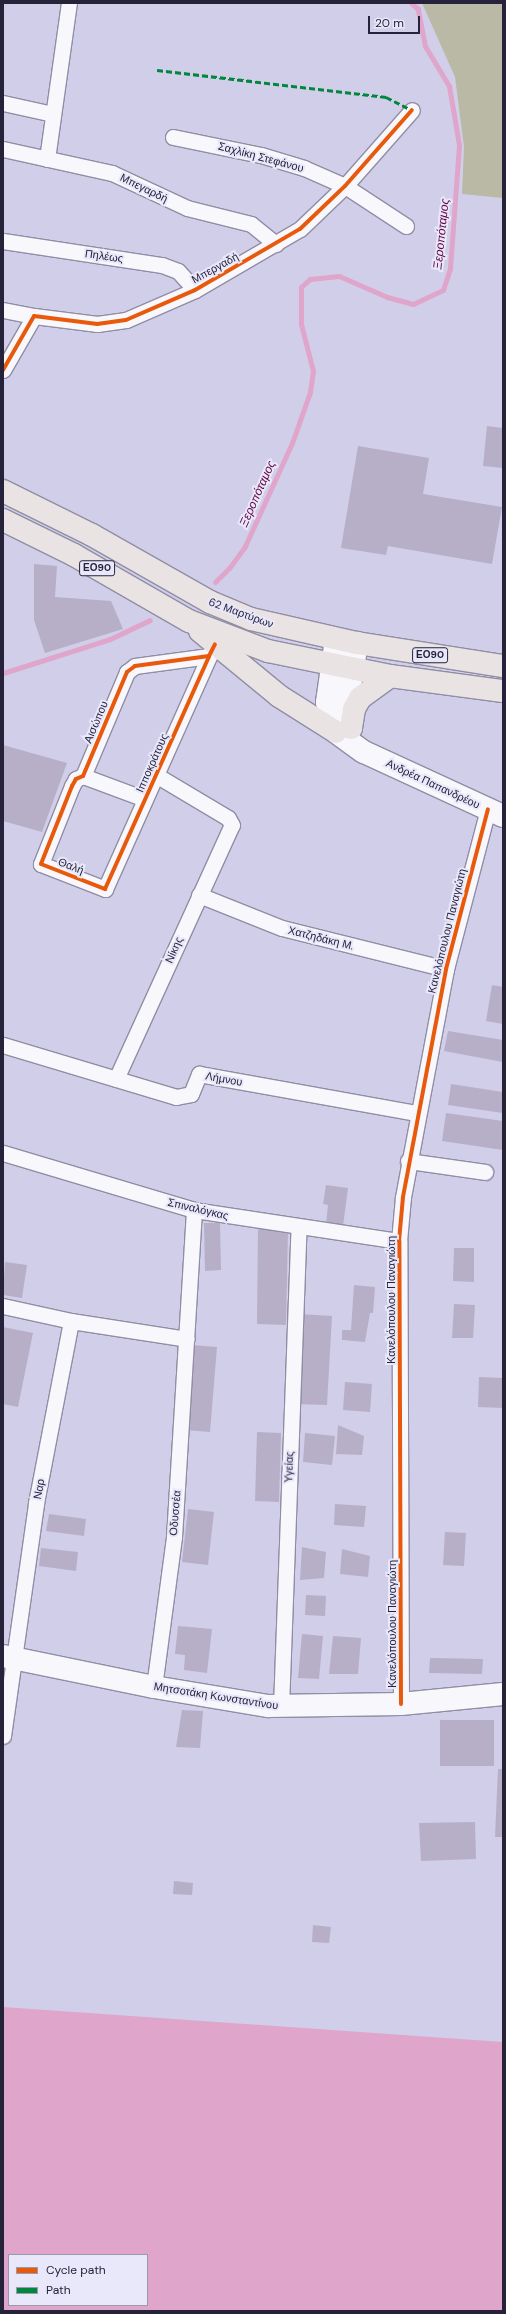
<!DOCTYPE html>
<meta charset="utf-8">
<style>
body{margin:0}
#map{position:relative;width:506px;height:2314px;overflow:hidden;background:#d1ceea;font-family:"DM Sans",sans-serif}
div>[style]{position:absolute}
.green>*{inset:0;background:#bab9a5}
.water>*{inset:0;background:#dfa5ca}
.stream>*{height:5px;margin:-2.5px;padding:0 2.5px;transform-origin:2.5px;border-radius:2.5px;background:#dfa5ca}
.building>*{inset:0;background:#b7afc7}
.roads{filter:drop-shadow(1px 0 #908da4) drop-shadow(-1px 0 #908da4) drop-shadow(0 1px #908da4) drop-shadow(0 -1px #908da4)}
.street>*{height:15px;margin:-7.5px;padding:0 7.5px;transform-origin:7.5px;border-radius:7.5px;background:#f8f8fc}
.secondary>*{height:22px;margin:-11px;padding:0 11px;transform-origin:11px;border-radius:11px;background:#f8f8fc}
.primary>*{height:22px;margin:-11px;padding:0 11px;transform-origin:11px;border-radius:11px;background:#eae3e4}
.quiet>*{height:3px;margin-top:-1.5px;transform-origin:0;background:repeating-linear-gradient(90deg,#00873e 0 6px,transparent 0 9px)}
.cycleway>*{height:4px;margin:-2px;padding:0 2px;transform-origin:2px;border-radius:2px;background:#e8590c}
span{translate:-50% -50%;white-space:nowrap;text-align:center;line-height:1.15;-webkit-text-stroke:4px #e9e8fb;paint-order:stroke}
.shield-label span{padding:1px 3px;background:#e9e8fb;border:1px solid;border-radius:3px;-webkit-text-stroke-width:0}
.shield-label{font-size:10px;color:#25223a;font-weight:700}
.street-label{font-size:11px;color:#25223a}
.water-label{font-size:12px;color:#660444;font-style:italic}
.frame{position:absolute;inset:0;border:4px solid #25223a;pointer-events:none}
.legend{position:absolute;left:8px;top:2254px;width:140px;height:52px;box-sizing:border-box;background:#e9e8fb;border:1px solid #9b99ae;margin:0;padding:5px 7px;list-style:none;font-size:12px;color:#25223a}
.legend li{display:flex;align-items:center;gap:8px;height:20px}
.legend b{width:20px;border:1px solid #9b99ae}
.scale{position:absolute;left:368px;top:16px;width:52px;height:18px;box-sizing:border-box;border:2px solid #25223a;border-top:0;padding-left:5px;font-size:12px;line-height:14px;white-space:nowrap;color:#25223a;-webkit-text-stroke:3px #e9e8fb;paint-order:stroke}
</style>
<div id="map">
<div class="green">
<i style="clip-path:polygon(422px 3px,503px 3px,503px 198px,462px 194px,464px 147px,455px 77px)"></i>
</div>
<div class="water">
<i style="clip-path:polygon(evenodd,3px 2007px,503px 2042px,503px 2311px,3px 2311px,3px 2007px,9px 2255px,147px 2255px,147px 2305px,9px 2305px,9px 2255px)"></i>
</div>
<div class="stream">
<i style="left:215px;top:582px;width:21px;rotate:-45deg"></i>
<i style="left:230px;top:567px;width:26px;rotate:-54deg"></i>
<i style="left:245px;top:546px;width:113px;rotate:-65.5deg"></i>
<i style="left:292px;top:443px;width:54px;rotate:-70.6deg"></i>
<i style="left:310px;top:392px;width:21px;rotate:-82deg"></i>
<i style="left:313px;top:371px;width:49px;rotate:-104.3deg"></i>
<i style="left:301px;top:324px;width:37px;rotate:-90deg"></i>
<i style="left:301px;top:287px;width:12px;rotate:-42deg"></i>
<i style="left:310px;top:279px;width:29px;rotate:-6deg"></i>
<i style="left:339px;top:276px;width:52px;rotate:23.6deg"></i>
<i style="left:387px;top:297px;width:27px;rotate:15deg"></i>
<i style="left:413px;top:304px;width:33px;rotate:-25deg"></i>
<i style="left:443px;top:290px;width:23px;rotate:-72deg"></i>
<i style="left:450px;top:268px;width:123px;rotate:-85.8deg"></i>
<i style="left:459px;top:145px;width:60px;rotate:-99.6deg"></i>
<i style="left:449px;top:86px;width:47px;rotate:-121deg"></i>
<i style="left:425px;top:46px;width:38px;rotate:-101deg"></i>
<i style="left:418px;top:9px;width:9px;rotate:-139deg"></i>
<i style="left:3px;top:673px;width:112px;rotate:-17.6deg"></i>
<i style="left:110px;top:639px;width:44px;rotate:-25.4deg"></i>
</div>
<div class="building">
<i style="clip-path:polygon(487px 426px,503px 428px,503px 468px,483px 466px)"></i>
<i style="clip-path:polygon(358px 446px,429px 458px,423px 494px,502px 507px,492px 564px,388px 546px,386px 555px,341px 548px)"></i>
<i style="clip-path:polygon(34px 564px,57px 566px,55px 597px,111px 601px,123px 629px,45px 653px,34px 620px)"></i>
<i style="clip-path:polygon(3px 745px,67px 763px,42px 832px,3px 821px)"></i>
<i style="clip-path:polygon(492px 985px,503px 987px,503px 1024px,486px 1021px)"></i>
<i style="clip-path:polygon(448px 1031px,503px 1040px,503px 1062px,444px 1051px)"></i>
<i style="clip-path:polygon(451px 1084px,503px 1092px,503px 1113px,448px 1105px)"></i>
<i style="clip-path:polygon(446px 1113px,503px 1121px,503px 1150px,442px 1141px)"></i>
<i style="clip-path:polygon(326px 1185px,348px 1188px,343px 1226px,326px 1224px,328px 1205px,323px 1204px)"></i>
<i style="clip-path:polygon(204px 1223px,220px 1223px,221px 1270px,205px 1271px)"></i>
<i style="clip-path:polygon(258px 1227px,288px 1231px,286px 1325px,257px 1324px)"></i>
<i style="clip-path:polygon(454px 1248px,474px 1248px,474px 1282px,453px 1281px)"></i>
<i style="clip-path:polygon(5px 1262px,27px 1265px,22px 1298px,3px 1295px)"></i>
<i style="clip-path:polygon(354px 1285px,375px 1287px,373px 1313px,370px 1313px,365px 1342px,342px 1340px,342px 1330px,351px 1330px)"></i>
<i style="clip-path:polygon(454px 1304px,475px 1305px,473px 1338px,452px 1338px)"></i>
<i style="clip-path:polygon(299px 1314px,332px 1316px,327px 1405px,296px 1404px)"></i>
<i style="clip-path:polygon(3px 1327px,33px 1333px,18px 1407px,3px 1404px)"></i>
<i style="clip-path:polygon(192px 1345px,217px 1347px,210px 1432px,186px 1430px)"></i>
<i style="clip-path:polygon(479px 1377px,503px 1378px,503px 1408px,478px 1407px)"></i>
<i style="clip-path:polygon(345px 1382px,372px 1384px,370px 1412px,343px 1410px)"></i>
<i style="clip-path:polygon(338px 1425px,364px 1436px,362px 1455px,336px 1454px)"></i>
<i style="clip-path:polygon(257px 1432px,281px 1433px,279px 1502px,255px 1501px)"></i>
<i style="clip-path:polygon(305px 1433px,335px 1436px,332px 1465px,303px 1462px)"></i>
<i style="clip-path:polygon(335px 1504px,366px 1506px,364px 1527px,334px 1525px)"></i>
<i style="clip-path:polygon(188px 1509px,214px 1512px,208px 1565px,182px 1562px)"></i>
<i style="clip-path:polygon(49px 1514px,86px 1519px,84px 1536px,46px 1531px)"></i>
<i style="clip-path:polygon(445px 1532px,466px 1533px,464px 1566px,443px 1565px)"></i>
<i style="clip-path:polygon(302px 1547px,326px 1552px,324px 1578px,300px 1580px)"></i>
<i style="clip-path:polygon(41px 1548px,78px 1552px,76px 1571px,39px 1566px)"></i>
<i style="clip-path:polygon(342px 1549px,370px 1556px,368px 1577px,340px 1574px)"></i>
<i style="clip-path:polygon(306px 1595px,326px 1596px,325px 1616px,305px 1615px)"></i>
<i style="clip-path:polygon(178px 1626px,212px 1629px,207px 1673px,184px 1670px,185px 1655px,175px 1654px)"></i>
<i style="clip-path:polygon(302px 1634px,323px 1636px,319px 1679px,298px 1678px)"></i>
<i style="clip-path:polygon(333px 1636px,361px 1638px,358px 1674px,329px 1674px)"></i>
<i style="clip-path:polygon(430px 1658px,483px 1659px,482px 1674px,429px 1673px)"></i>
<i style="clip-path:polygon(182px 1710px,203px 1711px,200px 1748px,176px 1747px)"></i>
<i style="clip-path:polygon(440px 1720px,494px 1720px,494px 1766px,440px 1766px)"></i>
<i style="clip-path:polygon(498px 1769px,503px 1769px,503px 1837px,495px 1837px)"></i>
<i style="clip-path:polygon(475px 1822px,476px 1859px,421px 1861px,419px 1823px)"></i>
<i style="clip-path:polygon(174px 1881px,193px 1883px,192px 1895px,173px 1894px)"></i>
<i style="clip-path:polygon(313px 1925px,331px 1927px,329px 1943px,312px 1942px)"></i>
</div>
<div class="roads">
<div class="street">
<i style="left:3px;top:103px;width:51px;rotate:12.4deg"></i>
<i style="left:173px;top:137px;width:90px;rotate:11.6deg"></i>
<i style="left:261px;top:155px;width:45px;rotate:16.8deg"></i>
<i style="left:304px;top:168px;width:45px;rotate:23.7deg"></i>
<i style="left:345px;top:186px;width:73px;rotate:33.3deg"></i>
<i style="left:3px;top:149px;width:112px;rotate:12.4deg"></i>
<i style="left:112px;top:173px;width:83px;rotate:25deg"></i>
<i style="left:187px;top:208px;width:66px;rotate:14deg"></i>
<i style="left:251px;top:224px;width:32px;rotate:39deg"></i>
<i style="left:47px;top:159px;width:158px;rotate:-82deg"></i>
<i style="left:3px;top:241px;width:161px;rotate:8.6deg"></i>
<i style="left:162px;top:265px;width:17px;rotate:21deg"></i>
<i style="left:178px;top:271px;width:25px;rotate:48deg"></i>
<i style="left:3px;top:310px;width:32px;rotate:11deg"></i>
<i style="left:3px;top:370px;width:62px;rotate:-60.1deg"></i>
<i style="left:34px;top:316px;width:64px;rotate:7.2deg"></i>
<i style="left:97px;top:324px;width:29px;rotate:-8deg"></i>
<i style="left:126px;top:320px;width:75px;rotate:-23.5deg"></i>
<i style="left:195px;top:290px;width:121px;rotate:-30.2deg"></i>
<i style="left:300px;top:229px;width:62px;rotate:-43.7deg"></i>
<i style="left:345px;top:186px;width:101px;rotate:-48.6deg"></i>
<i style="left:209px;top:656px;width:75px;rotate:172.3deg"></i>
<i style="left:135px;top:666px;width:10px;rotate:143deg"></i>
<i style="left:127px;top:672px;width:113px;rotate:112.9deg"></i>
<i style="left:83px;top:776px;width:8px;rotate:157deg"></i>
<i style="left:76px;top:779px;width:8px;rotate:120deg"></i>
<i style="left:72px;top:786px;width:84px;rotate:111.7deg"></i>
<i style="left:41px;top:864px;width:69px;rotate:21.3deg"></i>
<i style="left:105px;top:889px;width:255px;rotate:-65.9deg"></i>
<i style="left:209px;top:656px;width:13px;rotate:-63deg"></i>
<i style="left:83px;top:776px;width:66px;rotate:20.4deg"></i>
<i style="left:199px;top:895px;width:89px;rotate:21.7deg"></i>
<i style="left:282px;top:928px;width:169px;rotate:14deg"></i>
<i style="left:3px;top:1045px;width:181px;rotate:16.7deg"></i>
<i style="left:176px;top:1097px;width:15px;rotate:-11deg"></i>
<i style="left:191px;top:1094px;width:22px;rotate:-68deg"></i>
<i style="left:199px;top:1074px;width:220px;rotate:10.2deg"></i>
<i style="left:116px;top:1079px;width:279px;rotate:-65.5deg"></i>
<i style="left:232px;top:825px;width:8px;rotate:-120deg"></i>
<i style="left:228px;top:818px;width:84px;rotate:-149.2deg"></i>
<i style="left:3px;top:1153px;width:199px;rotate:16.6deg"></i>
<i style="left:194px;top:1210px;width:207px;rotate:8.6deg"></i>
<i style="left:408px;top:1161px;width:78px;rotate:8.1deg"></i>
<i style="left:3px;top:1306px;width:70px;rotate:12.4deg"></i>
<i style="left:71px;top:1321px;width:117px;rotate:8.8deg"></i>
<i style="left:154px;top:1687px;width:151px;rotate:-82.4deg"></i>
<i style="left:174px;top:1537px;width:328px;rotate:-86.5deg"></i>
<i style="left:401px;top:1704px;width:463px;rotate:-90.2deg"></i>
<i style="left:399px;top:1241px;width:44px;rotate:-84.8deg"></i>
<i style="left:403px;top:1197px;width:232px;rotate:-79.3deg"></i>
<i style="left:446px;top:969px;width:165px;rotate:-75.3deg"></i>
<i style="left:281px;top:1707px;width:480px;rotate:-87.9deg"></i>
<i style="left:3px;top:1736px;width:235px;rotate:-81.9deg"></i>
<i style="left:36px;top:1503px;width:185px;rotate:-79.1deg"></i>
</div>
<div class="secondary">
<i style="left:336px;top:639px;width:64px;rotate:98.1deg"></i>
<i style="left:327px;top:702px;width:31px;rotate:73deg"></i>
<i style="left:336px;top:732px;width:34px;rotate:36deg"></i>
<i style="left:364px;top:752px;width:153px;rotate:24.7deg"></i>
<i style="left:351px;top:728px;width:30px;rotate:-96deg"></i>
<i style="left:348px;top:698px;width:56px;rotate:-80.7deg"></i>
<i style="left:3px;top:1656px;width:154px;rotate:11.6deg"></i>
<i style="left:154px;top:1687px;width:116px;rotate:9.5deg"></i>
<i style="left:268px;top:1706px;width:133px;rotate:-0.9deg"></i>
<i style="left:401px;top:1704px;width:102px;rotate:-5.6deg"></i>
</div>
<div class="primary">
<i style="left:3px;top:491px;width:99px;rotate:26.3deg"></i>
<i style="left:92px;top:535px;width:136px;rotate:29.6deg"></i>
<i style="left:210px;top:602px;width:44px;rotate:22.5deg"></i>
<i style="left:251px;top:619px;width:109px;rotate:12.8deg"></i>
<i style="left:357px;top:643px;width:148px;rotate:9deg"></i>
<i style="left:3px;top:520px;width:79px;rotate:26.2deg"></i>
<i style="left:74px;top:555px;width:133px;rotate:29.9deg"></i>
<i style="left:189px;top:621px;width:85px;rotate:20.8deg"></i>
<i style="left:268px;top:651px;width:125px;rotate:11.6deg"></i>
<i style="left:390px;top:676px;width:114px;rotate:7.6deg"></i>
<i style="left:200px;top:631px;width:102px;rotate:39.4deg"></i>
<i style="left:279px;top:696px;width:67px;rotate:32.3deg"></i>
<i style="left:351px;top:728px;width:19px;rotate:-81deg"></i>
<i style="left:354px;top:709px;width:13px;rotate:-61deg"></i>
<i style="left:360px;top:698px;width:37px;rotate:-36deg"></i>
</div>
</div>
<div class="quiet">
<i style="left:157px;top:70px;width:231px;rotate:6.7deg"></i>
<i style="left:386px;top:97px;width:29px;rotate:27deg"></i>
</div>
<div class="cycleway">
<i style="left:3px;top:370px;width:62px;rotate:-60.1deg"></i>
<i style="left:34px;top:316px;width:64px;rotate:7.2deg"></i>
<i style="left:97px;top:324px;width:29px;rotate:-8deg"></i>
<i style="left:126px;top:320px;width:75px;rotate:-23.5deg"></i>
<i style="left:195px;top:290px;width:121px;rotate:-30.2deg"></i>
<i style="left:300px;top:229px;width:62px;rotate:-43.7deg"></i>
<i style="left:345px;top:186px;width:101px;rotate:-48.6deg"></i>
<i style="left:209px;top:656px;width:75px;rotate:172.3deg"></i>
<i style="left:135px;top:666px;width:10px;rotate:143deg"></i>
<i style="left:127px;top:672px;width:113px;rotate:112.9deg"></i>
<i style="left:83px;top:776px;width:8px;rotate:157deg"></i>
<i style="left:76px;top:779px;width:8px;rotate:120deg"></i>
<i style="left:72px;top:786px;width:84px;rotate:111.7deg"></i>
<i style="left:41px;top:864px;width:69px;rotate:21.3deg"></i>
<i style="left:105px;top:889px;width:255px;rotate:-65.9deg"></i>
<i style="left:209px;top:656px;width:13px;rotate:-63deg"></i>
<i style="left:401px;top:1704px;width:463px;rotate:-90.2deg"></i>
<i style="left:399px;top:1241px;width:44px;rotate:-84.8deg"></i>
<i style="left:403px;top:1197px;width:232px;rotate:-79.3deg"></i>
<i style="left:446px;top:969px;width:165px;rotate:-75.3deg"></i>
</div>
<div class="shield-label">
<span style="left:97px;top:568px">ΕΟ90</span>
<span style="left:430px;top:655px">ΕΟ90</span>
</div>
<div class="street-label">
<span style="left:261px;top:157px;rotate:15deg">Σαχλίκη Στεφάνου</span>
<span style="left:144px;top:188px;rotate:26deg">Μπεγαρδή</span>
<span style="left:104px;top:256px;rotate:8deg">Πηλέως</span>
<span style="left:215px;top:268px;rotate:-29deg">Μπεργαδή</span>
<span style="left:241px;top:613px;rotate:20deg">62 Μαρτύρων</span>
<span style="left:96px;top:722px;rotate:-67deg">Αισώπου</span>
<span style="left:152px;top:763px;rotate:-66deg">Ιπποκράτους</span>
<span style="left:433px;top:784px;rotate:25deg">Ανδρέα Παπανδρέου</span>
<span style="left:71px;top:866px;rotate:22deg">Θαλή</span>
<span style="left:447px;top:931px;rotate:-76deg">Κανελόπουλου Παναγιώτη</span>
<span style="left:321px;top:938px;rotate:14deg">Χατζηδάκη Μ.</span>
<span style="left:174px;top:950px;rotate:-66deg">Νίκης</span>
<span style="left:224px;top:1079px;rotate:10deg">Λήμνου</span>
<span style="left:198px;top:1209px;rotate:13deg">Σπιναλόγκας</span>
<span style="left:391px;top:1300px;rotate:-90deg">Κανελόπουλου Παναγιώτη</span>
<span style="left:289px;top:1467px;rotate:-88deg">Υγείας</span>
<span style="left:39px;top:1489px;rotate:-80deg">Ναρ</span>
<span style="left:175px;top:1513px;rotate:-85deg">Οδυσσέα</span>
<span style="left:392px;top:1624px;rotate:-90deg">Κανελόπουλου Παναγιώτη</span>
<span style="left:216px;top:1696px;rotate:9deg">Μητσοτάκη Κωνσταντίνου</span>
</div>
<div class="water-label">
<span style="left:442px;top:234px;rotate:-84deg">Ξεροπόταμος</span>
<span style="left:258px;top:494px;rotate:-66deg">Ξεροπόταμος</span>
</div>
<div class="frame"></div>
<ul class="legend">
<li><b style="height:5px;background:#e8590c"></b>Cycle path</li>
<li><b style="height:5px;background:#00873e"></b>Path</li>
</ul>
<div class="scale">20 m</div>
</div>
